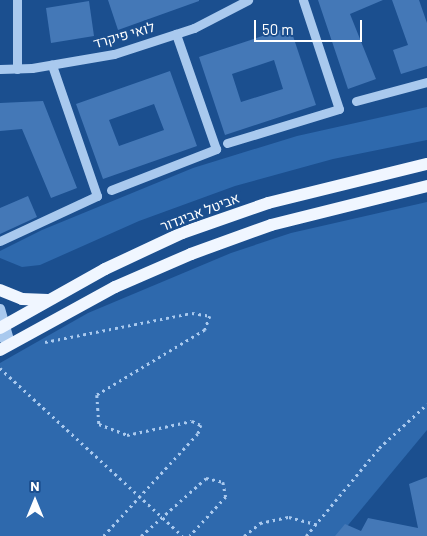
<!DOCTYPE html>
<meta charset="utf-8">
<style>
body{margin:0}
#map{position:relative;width:427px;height:536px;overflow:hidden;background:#1b4f8f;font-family:Barlow,Heebo,sans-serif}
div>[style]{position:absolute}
.green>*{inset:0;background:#2e69ad}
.building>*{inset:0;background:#4478b7}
.path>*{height:2.5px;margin-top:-1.25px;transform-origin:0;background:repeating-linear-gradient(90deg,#a9c9ee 0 2.5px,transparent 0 6.5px)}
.minor>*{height:9px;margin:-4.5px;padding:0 4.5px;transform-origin:4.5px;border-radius:4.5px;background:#a9c9ee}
.major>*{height:12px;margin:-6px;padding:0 6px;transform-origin:6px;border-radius:6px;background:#f0f6ff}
span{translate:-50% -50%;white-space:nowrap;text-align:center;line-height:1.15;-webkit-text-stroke:5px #1b4f8f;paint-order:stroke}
.street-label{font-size:14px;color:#fff}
.north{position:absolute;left:10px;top:476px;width:50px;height:50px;-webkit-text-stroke:4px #1b4f8f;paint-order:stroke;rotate:0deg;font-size:14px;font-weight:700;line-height:20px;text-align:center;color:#fff}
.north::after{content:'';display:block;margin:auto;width:18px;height:22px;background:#fff;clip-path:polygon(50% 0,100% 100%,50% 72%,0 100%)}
.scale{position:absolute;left:254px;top:20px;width:108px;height:22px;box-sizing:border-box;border:2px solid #fff;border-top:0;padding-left:6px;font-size:15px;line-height:18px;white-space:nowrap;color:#fff;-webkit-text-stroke:4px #1b4f8f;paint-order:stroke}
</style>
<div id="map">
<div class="green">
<i style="clip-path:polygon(427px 107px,427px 140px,333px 159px,235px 186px,139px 221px,40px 265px,22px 267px,0 258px,0 251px,42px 230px,193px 168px,297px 136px)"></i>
<i style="clip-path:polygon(427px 202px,427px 430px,339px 536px,0 536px,0 363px,88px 313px,231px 253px,291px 233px)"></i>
</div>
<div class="building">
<i style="clip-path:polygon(108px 0,199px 0,199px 1px,118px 30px)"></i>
<i style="clip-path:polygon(318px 0,383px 0,350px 14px,376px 79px,348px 89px)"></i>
<i style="clip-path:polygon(392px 0,419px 0,427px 23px,427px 66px,401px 74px,393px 50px,408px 45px)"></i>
<i style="clip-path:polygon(89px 1px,94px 36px,51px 43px,46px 8px)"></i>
<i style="clip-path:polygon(evenodd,290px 27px,316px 105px,225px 135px,199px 57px,290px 27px,274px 60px,283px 89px,241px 102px,232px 74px,274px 60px)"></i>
<i style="clip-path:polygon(evenodd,170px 71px,197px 146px,103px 179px,76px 104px,170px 71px,154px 104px,164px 130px,119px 146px,109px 120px,154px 104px)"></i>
<i style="clip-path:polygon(43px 101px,77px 188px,51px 198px,22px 129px,0 131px,0 103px)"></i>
<i style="clip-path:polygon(28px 196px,37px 217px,0 234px,0 208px)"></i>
<i style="clip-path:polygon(427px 477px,427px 536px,335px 536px,345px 524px,361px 531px,368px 518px,418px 528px,409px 484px)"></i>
</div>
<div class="path">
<i style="left:45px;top:342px;width:150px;rotate:-11.2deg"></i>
<i style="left:192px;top:313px;width:18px;rotate:9deg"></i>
<i style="left:210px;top:316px;width:15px;rotate:110deg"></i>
<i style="left:205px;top:330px;width:126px;rotate:149deg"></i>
<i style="left:97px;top:395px;width:29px;rotate:86deg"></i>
<i style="left:99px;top:424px;width:30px;rotate:21deg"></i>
<i style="left:127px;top:435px;width:66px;rotate:-12.2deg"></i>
<i style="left:192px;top:421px;width:10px;rotate:24deg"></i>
<i style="left:201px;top:425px;width:9px;rotate:108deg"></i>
<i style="left:198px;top:434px;width:139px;rotate:132.7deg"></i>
<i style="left:0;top:368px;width:248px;rotate:42.6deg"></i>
<i style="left:141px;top:536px;width:87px;rotate:-41.7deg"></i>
<i style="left:206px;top:478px;width:17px;rotate:13deg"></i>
<i style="left:223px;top:482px;width:15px;rotate:79deg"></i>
<i style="left:226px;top:497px;width:53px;rotate:132.7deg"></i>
<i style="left:244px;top:536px;width:21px;rotate:-39deg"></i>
<i style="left:260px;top:523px;width:30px;rotate:-12deg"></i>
<i style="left:289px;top:517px;width:30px;rotate:15deg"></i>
<i style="left:306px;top:536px;width:114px;rotate:-50.3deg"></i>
<i style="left:379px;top:448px;width:65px;rotate:-42.5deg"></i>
</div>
<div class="minor">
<i style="left:17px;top:0;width:69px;rotate:90deg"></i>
<i style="left:0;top:69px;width:32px;rotate:-2deg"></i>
<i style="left:32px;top:68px;width:83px;rotate:-9.7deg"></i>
<i style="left:114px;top:54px;width:84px;rotate:-18deg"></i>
<i style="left:194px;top:28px;width:61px;rotate:-27.4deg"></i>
<i style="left:356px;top:101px;width:73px;rotate:-15deg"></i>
<i style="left:227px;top:143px;width:117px;rotate:-16.9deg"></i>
<i style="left:339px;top:109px;width:115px;rotate:-108.3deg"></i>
<i style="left:111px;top:190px;width:113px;rotate:-21.3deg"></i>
<i style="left:216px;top:149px;width:122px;rotate:-109.2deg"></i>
<i style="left:0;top:241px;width:107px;rotate:-24.9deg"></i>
<i style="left:97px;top:196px;width:139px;rotate:-109deg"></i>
<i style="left:0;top:308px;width:37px;rotate:74deg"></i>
<i style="left:0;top:336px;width:13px;rotate:39deg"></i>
</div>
<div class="major">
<i style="left:0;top:290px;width:24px;rotate:22deg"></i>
<i style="left:22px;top:299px;width:26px;rotate:2deg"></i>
<i style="left:0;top:328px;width:120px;rotate:-29.3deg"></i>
<i style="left:105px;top:269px;width:85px;rotate:-25.1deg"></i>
<i style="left:182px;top:233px;width:91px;rotate:-19.2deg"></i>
<i style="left:268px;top:203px;width:164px;rotate:-13.8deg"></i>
<i style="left:0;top:350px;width:131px;rotate:-28.7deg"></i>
<i style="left:115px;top:287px;width:83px;rotate:-23.5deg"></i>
<i style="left:191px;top:254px;width:85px;rotate:-19.9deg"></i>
<i style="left:271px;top:225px;width:161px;rotate:-14deg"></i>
</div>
<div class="street-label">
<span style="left:124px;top:35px;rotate:-16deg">לואי פיקרד</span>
<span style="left:200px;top:212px;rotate:-21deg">אביטל אביגדור</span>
</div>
<div class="north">N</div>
<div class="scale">50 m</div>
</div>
